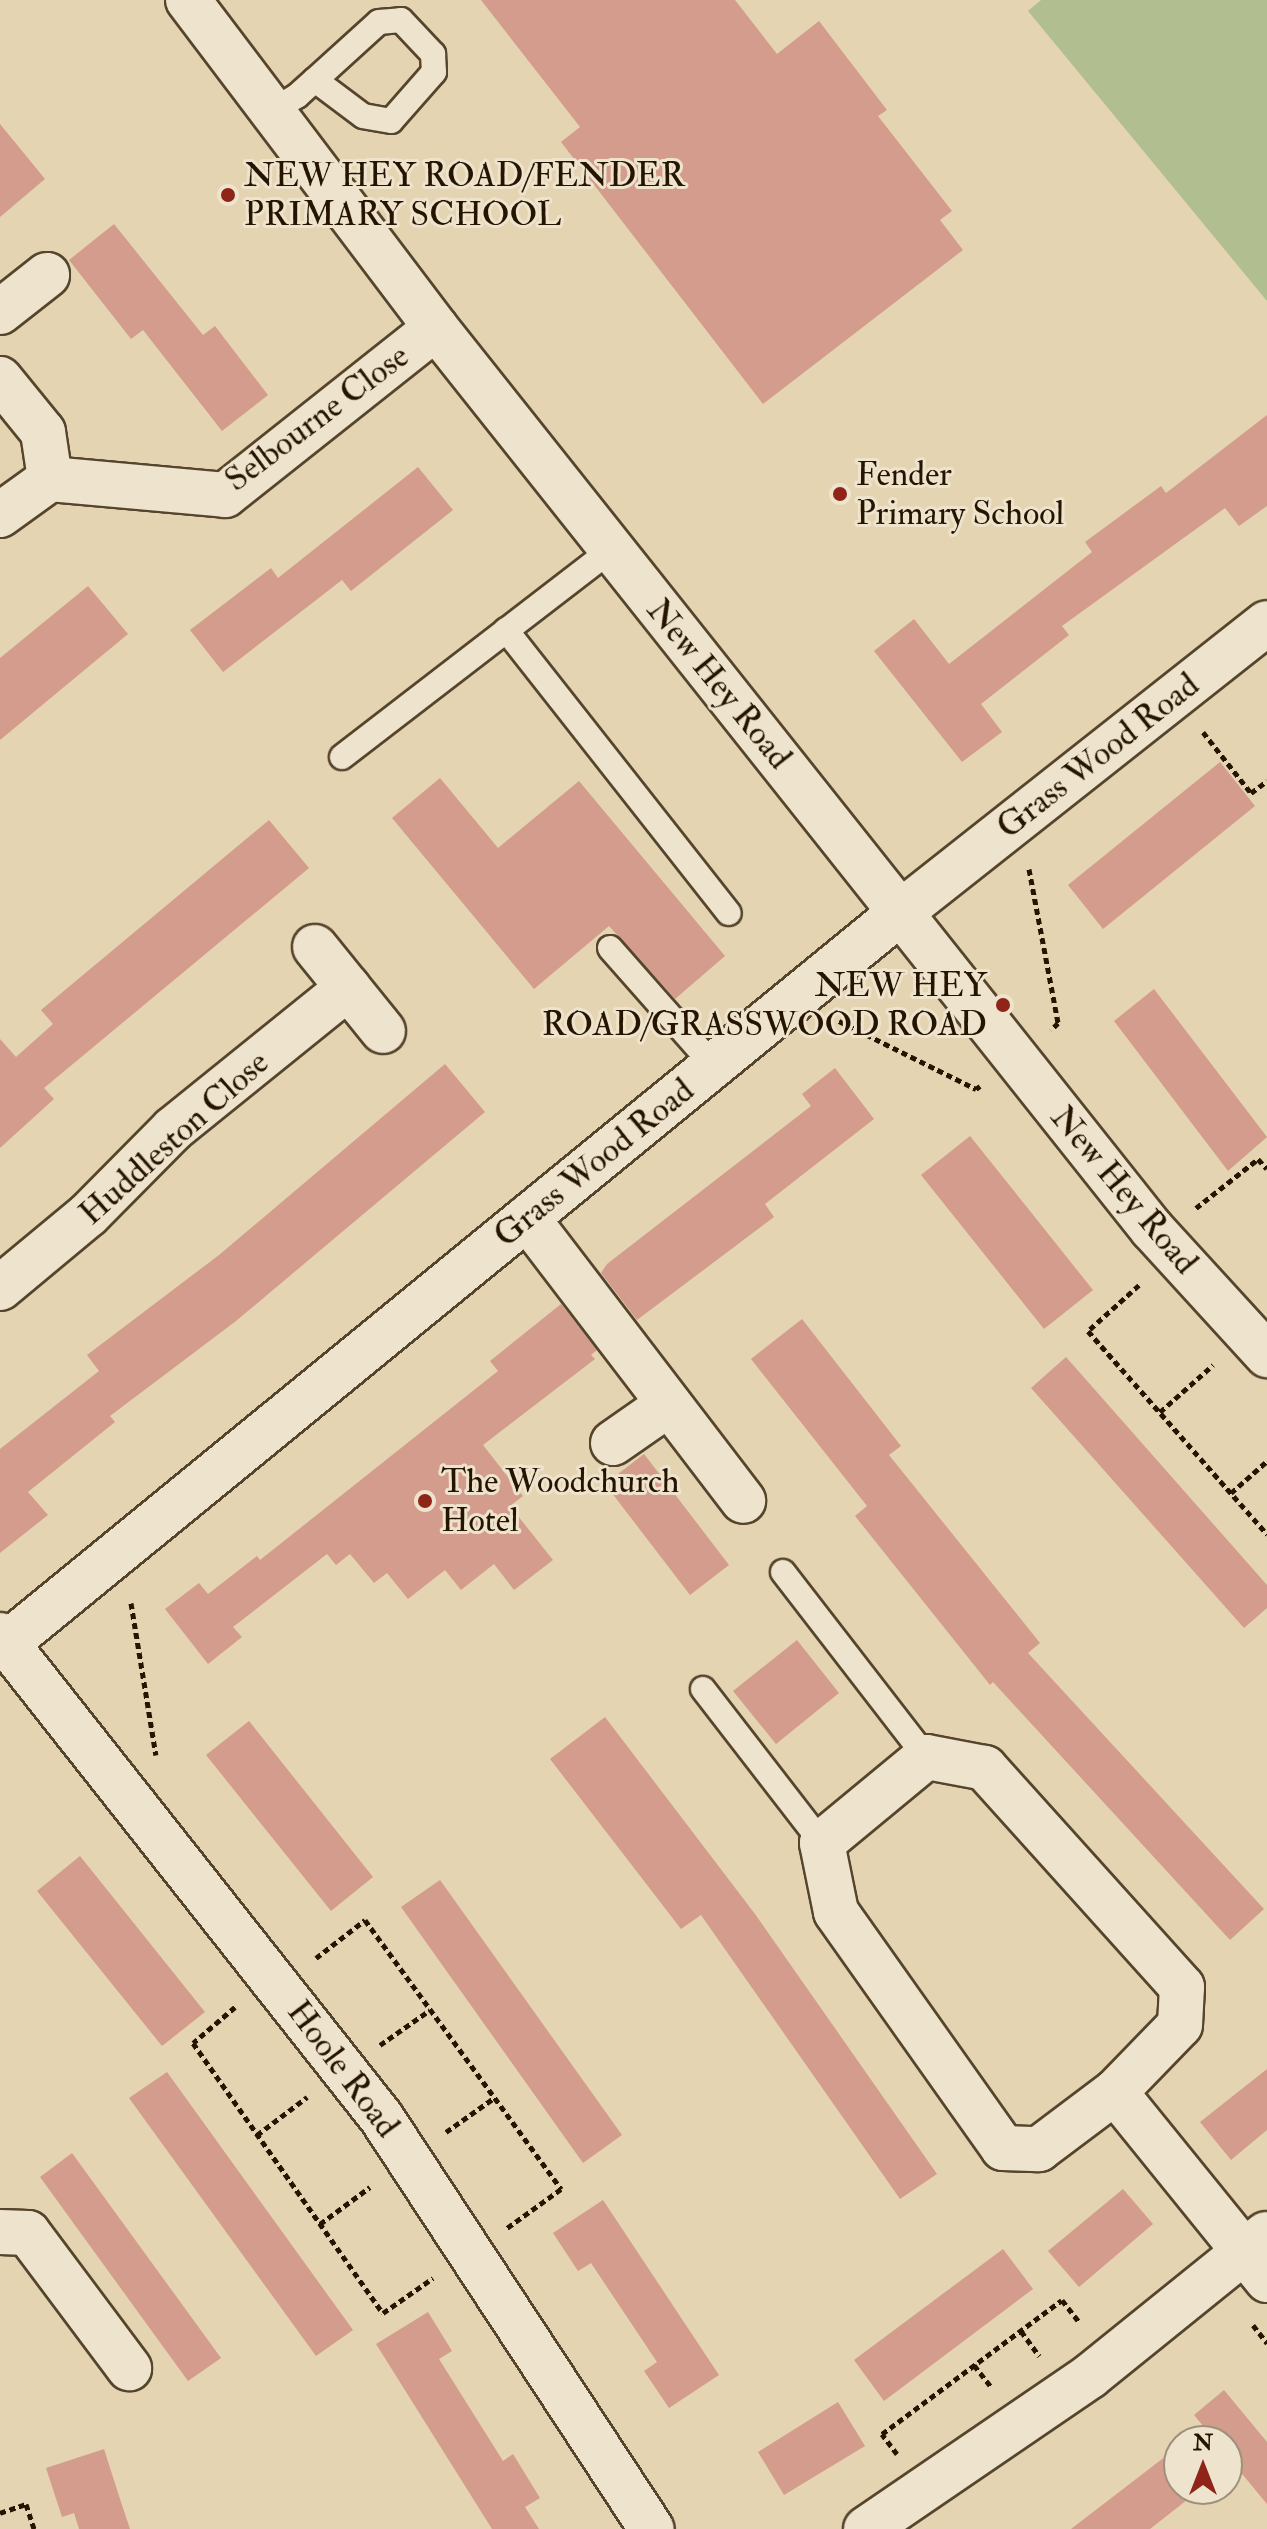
<!DOCTYPE html>
<style>
body{margin:0}
#map{position:relative;width:1267px;height:2529px;overflow:hidden;background:#e5d4b2;font-family:"IM FELL Double Pica",serif}
div>[style]{position:absolute}
.green>*{inset:0;background:#b0be90}
.building>*{inset:0;background:#d39c8c}
.path>*{height:5px;margin-top:-2.5px;transform-origin:0;background:repeating-linear-gradient(90deg,#251500 0 6px,transparent 0 10px)}
.roads{filter:drop-shadow(2px 0 #55452c) drop-shadow(-2px 0 #55452c) drop-shadow(0 2px #55452c) drop-shadow(0 -2px #55452c)}
.service>*{height:24px;margin:-12px;padding:0 12px;transform-origin:12px;border-radius:12px;background:#eee3cd}
.minor>*{height:44px;margin:-22px;padding:0 22px;transform-origin:22px;border-radius:22px;background:#eee3cd}
.dots>*{width:22px;height:22px;translate:-50% -50%;box-sizing:border-box;border:4px solid #eee3cd;border-radius:50%}
span{translate:-50% -50%;white-space:nowrap;text-align:center;line-height:1.15;-webkit-text-stroke:6px #eee3cd;paint-order:stroke}
.poi-label{font-size:34px;color:#251500}
.left{translate:0 -50%;text-align:left}
.right{translate:-100% -50%;text-align:right}
.street-label{font-size:34px;color:#251500}
.north{position:absolute;left:1163px;top:2425px;width:80px;height:80px;box-sizing:border-box;background:#eee3cd;border:2px solid #9e917b;border-radius:50%;rotate:0deg;font-size:22px;font-weight:700;line-height:32px;text-align:center;color:#251500}
.north::after{content:'';display:block;margin:auto;width:28px;height:36px;background:#8f2418;clip-path:polygon(50% 0,100% 100%,50% 72%,0 100%)}
</style>
<div id="map">
<div class="green">
<i style="clip-path:polygon(1041px 0,1267px 0,1267px 301px,1028px 11px)"></i>
</div>
<div class="building">
<i style="clip-path:polygon(481px 0,735px 0,777px 54px,819px 21px,887px 110px,878px 116px,952px 211px,940px 220px,963px 250px,763px 404px,561px 142px,580px 127px)"></i>
<i style="clip-path:polygon(0 124px,45px 179px,0 217px)"></i>
<i style="clip-path:polygon(114px 224px,203px 335px,215px 326px,268px 395px,222px 431px,143px 330px,131px 339px,69px 260px)"></i>
<i style="clip-path:polygon(1267px 415px,1267px 506px,1239px 526px,1225px 508px,1062px 626px,1069px 635px,981px 704px,1002px 732px,962px 762px,874px 651px,914px 619px,949px 664px,1092px 552px,1085px 542px,1161px 486px,1166px 493px)"></i>
<i style="clip-path:polygon(418px 467px,453px 510px,351px 591px,342px 580px,223px 672px,190px 630px,271px 568px,278px 578px)"></i>
<i style="clip-path:polygon(88px 586px,128px 634px,0 740px,0 658px)"></i>
<i style="clip-path:polygon(1220px 762px,1255px 806px,1103px 929px,1068px 885px)"></i>
<i style="clip-path:polygon(440px 778px,498px 848px,579px 781px,725px 956px,675px 999px,609px 926px,534px 989px,392px 818px)"></i>
<i style="clip-path:polygon(269px 820px,309px 868px,44px 1088px,54px 1099px,0 1148px,0 1039px,16px 1057px,53px 1024px,41px 1010px)"></i>
<i style="clip-path:polygon(1154px 989px,1267px 1137px,1228px 1171px,1114px 1021px)"></i>
<i style="clip-path:polygon(445px 1064px,485px 1112px,236px 1321px,110px 1416px,115px 1422px,28px 1492px,48px 1515px,0 1553px,0 1449px,99px 1371px,87px 1355px,219px 1255px)"></i>
<i style="clip-path:polygon(835px 1068px,874px 1119px,765px 1204px,774px 1217px,637px 1320px,601px 1273px,607px 1264px,811px 1106px,802px 1094px)"></i>
<i style="clip-path:polygon(970px 1136px,1093px 1290px,1044px 1329px,921px 1175px)"></i>
<i style="clip-path:polygon(561px 1304px,597px 1350px,591px 1355px,595px 1359px,483px 1445px,523px 1496px,510px 1506px,553px 1560px,514px 1590px,494px 1564px,461px 1590px,445px 1570px,408px 1599px,387px 1573px,374px 1583px,350px 1554px,336px 1565px,327px 1554px,233px 1627px,242px 1637px,208px 1664px,165px 1609px,199px 1583px,208px 1594px,257px 1556px,260px 1560px,498px 1371px,490px 1361px)"></i>
<i style="clip-path:polygon(802px 1319px,901px 1446px,889px 1455px,1040px 1643px,1028px 1653px,1264px 1909px,1230px 1940px,993px 1682px,990px 1685px,855px 1516px,867px 1506px,751px 1359px)"></i>
<i style="clip-path:polygon(1066px 1357px,1267px 1585px,1267px 1608px,1244px 1628px,1031px 1388px)"></i>
<i style="clip-path:polygon(644px 1454px,729px 1565px,690px 1595px,605px 1484px)"></i>
<i style="clip-path:polygon(797px 1640px,839px 1693px,776px 1744px,733px 1691px)"></i>
<i style="clip-path:polygon(605px 1717px,755px 1914px,937px 2174px,900px 2199px,701px 1915px,681px 1929px,550px 1759px)"></i>
<i style="clip-path:polygon(249px 1721px,373px 1877px,331px 1911px,206px 1755px)"></i>
<i style="clip-path:polygon(80px 1856px,205px 2012px,162px 2046px,37px 1891px)"></i>
<i style="clip-path:polygon(440px 1880px,622px 2135px,583px 2163px,401px 1907px)"></i>
<i style="clip-path:polygon(1267px 2069px,1267px 2130px,1231px 2160px,1200px 2122px)"></i>
<i style="clip-path:polygon(167px 2072px,353px 2330px,316px 2356px,129px 2098px)"></i>
<i style="clip-path:polygon(72px 2153px,221px 2358px,188px 2381px,40px 2177px)"></i>
<i style="clip-path:polygon(1123px 2189px,1153px 2224px,1079px 2287px,1048px 2251px)"></i>
<i style="clip-path:polygon(603px 2200px,719px 2375px,669px 2408px,644px 2371px,657px 2362px,591px 2263px,578px 2271px,553px 2233px)"></i>
<i style="clip-path:polygon(1003px 2249px,1033px 2289px,884px 2401px,854px 2360px)"></i>
<i style="clip-path:polygon(428px 2312px,452px 2351px,439px 2359px,503px 2461px,513px 2454px,540px 2498px,525px 2507px,539px 2529px,492px 2529px,376px 2344px)"></i>
<i style="clip-path:polygon(1224px 2390px,1267px 2442px,1267px 2504px,1233px 2463px,1227px 2468px,1227px 2441px,1186px 2441px,1204px 2427px,1194px 2415px)"></i>
<i style="clip-path:polygon(838px 2402px,865px 2446px,784px 2495px,758px 2452px)"></i>
<i style="clip-path:polygon(1179px 2446px,1179px 2489px,1201px 2489px,1150px 2529px,1071px 2529px)"></i>
<i style="clip-path:polygon(104px 2449px,120px 2499px,130px 2529px,79px 2529px,74px 2513px,62px 2517px,46px 2468px)"></i>
</div>
<div class="path">
<i style="left:1203px;top:732px;width:78px;rotate:51.8deg"></i>
<i style="left:1251px;top:793px;width:20px;rotate:-37deg"></i>
<i style="left:1029px;top:869px;width:157px;rotate:79.3deg"></i>
<i style="left:1058px;top:1023px;width:10px;rotate:135deg"></i>
<i style="left:839px;top:1021px;width:153px;rotate:26.4deg"></i>
<i style="left:976px;top:1089px;width:5px;rotate:-37deg"></i>
<i style="left:1196px;top:1208px;width:79px;rotate:-38.3deg"></i>
<i style="left:1258px;top:1159px;width:13px;rotate:48deg"></i>
<i style="left:1139px;top:1285px;width:69px;rotate:138deg"></i>
<i style="left:1088px;top:1331px;width:271px;rotate:48.6deg"></i>
<i style="left:1160px;top:1412px;width:71px;rotate:-41.6deg"></i>
<i style="left:1231px;top:1493px;width:48px;rotate:-41.6deg"></i>
<i style="left:131px;top:1603px;width:154px;rotate:80.7deg"></i>
<i style="left:316px;top:1958px;width:62px;rotate:-37.8deg"></i>
<i style="left:365px;top:1920px;width:333px;rotate:53.9deg"></i>
<i style="left:561px;top:2189px;width:67px;rotate:144.2deg"></i>
<i style="left:235px;top:2007px;width:55px;rotate:139.4deg"></i>
<i style="left:193px;top:2043px;width:330px;rotate:54.9deg"></i>
<i style="left:383px;top:2313px;width:61px;rotate:-35deg"></i>
<i style="left:380px;top:2045px;width:61px;rotate:-35deg"></i>
<i style="left:446px;top:2132px;width:59px;rotate:-35.3deg"></i>
<i style="left:257px;top:2135px;width:63px;rotate:-37.2deg"></i>
<i style="left:320px;top:2224px;width:62px;rotate:-36.5deg"></i>
<i style="left:1253px;top:2325px;width:23px;rotate:52deg"></i>
<i style="left:1021px;top:2331px;width:31px;rotate:54deg"></i>
<i style="left:974px;top:2365px;width:28px;rotate:52deg"></i>
<i style="left:897px;top:2454px;width:25px;rotate:-127deg"></i>
<i style="left:882px;top:2434px;width:224px;rotate:-36.7deg"></i>
<i style="left:1062px;top:2300px;width:29px;rotate:52deg"></i>
<i style="left:0;top:2513px;width:28px;rotate:-19deg"></i>
<i style="left:26px;top:2504px;width:26px;rotate:72deg"></i>
</div>
<div class="roads">
<div class="service">
<i style="left:272px;top:111px;width:29px;rotate:-31deg"></i>
<i style="left:297px;top:96px;width:24px;rotate:-42deg"></i>
<i style="left:315px;top:80px;width:86px;rotate:-42.2deg"></i>
<i style="left:379px;top:22px;width:22px;rotate:-5deg"></i>
<i style="left:401px;top:20px;width:47px;rotate:46.7deg"></i>
<i style="left:433px;top:54px;width:18px;rotate:87deg"></i>
<i style="left:434px;top:72px;width:65px;rotate:131.3deg"></i>
<i style="left:391px;top:121px;width:28px;rotate:-170deg"></i>
<i style="left:363px;top:116px;width:60px;rotate:-143.1deg"></i>
<i style="left:506px;top:630px;width:360px;rotate:51.8deg"></i>
<i style="left:342px;top:757px;width:341px;rotate:-37.6deg"></i>
<i style="left:610px;top:948px;width:156px;rotate:48.6deg"></i>
<i style="left:783px;top:1572px;width:234px;rotate:52.3deg"></i>
<i style="left:703px;top:1689px;width:195px;rotate:52.3deg"></i>
</div>
<div class="minor">
<i style="left:188px;top:0;width:411px;rotate:52.9deg"></i>
<i style="left:436px;top:328px;width:1151px;rotate:51.53deg"></i>
<i style="left:1152px;top:1229px;width:171px;rotate:47.6deg"></i>
<i style="left:0;top:312px;width:60px;rotate:-38.2deg"></i>
<i style="left:0;top:379px;width:68px;rotate:50.9deg"></i>
<i style="left:43px;top:432px;width:48px;rotate:81.5deg"></i>
<i style="left:50px;top:479px;width:176px;rotate:5.2deg"></i>
<i style="left:225px;top:495px;width:269px;rotate:-38.4deg"></i>
<i style="left:0;top:515px;width:62px;rotate:-35.8deg"></i>
<i style="left:315px;top:947px;width:108px;rotate:51deg"></i>
<i style="left:527px;top:1218px;width:356px;rotate:52.6deg"></i>
<i style="left:0;top:1288px;width:114px;rotate:-39.7deg"></i>
<i style="left:88px;top:1215px;width:121px;rotate:-45.3deg"></i>
<i style="left:173px;top:1129px;width:225px;rotate:-38.9deg"></i>
<i style="left:613px;top:1443px;width:68px;rotate:-34.9deg"></i>
<i style="left:0;top:1635px;width:614px;rotate:51.68deg"></i>
<i style="left:381px;top:2117px;width:493px;rotate:56.7deg"></i>
<i style="left:0;top:1649px;width:1164px;rotate:-39.28deg"></i>
<i style="left:901px;top:912px;width:466px;rotate:-38.3deg"></i>
<i style="left:1115px;top:2092px;width:93px;rotate:-45.9deg"></i>
<i style="left:1180px;top:2025px;width:38px;rotate:-87deg"></i>
<i style="left:1182px;top:1987px;width:295px;rotate:-132deg"></i>
<i style="left:985px;top:1768px;width:60px;rotate:-169.4deg"></i>
<i style="left:926px;top:1757px;width:135px;rotate:140.4deg"></i>
<i style="left:822px;top:1843px;width:70px;rotate:78.5deg"></i>
<i style="left:836px;top:1912px;width:289px;rotate:54.7deg"></i>
<i style="left:1003px;top:2148px;width:36px;rotate:2deg"></i>
<i style="left:1039px;top:2149px;width:95px;rotate:-36.9deg"></i>
<i style="left:1115px;top:2092px;width:242px;rotate:51deg"></i>
<i style="left:0;top:2232px;width:28px;rotate:2deg"></i>
<i style="left:28px;top:2233px;width:169px;rotate:53.2deg"></i>
<i style="left:866px;top:2529px;width:271px;rotate:-34.3deg"></i>
<i style="left:1090px;top:2376px;width:226px;rotate:-38.9deg"></i>
</div>
</div>
<div class="dots">
<i style="left:228px;top:195px;background:#8f2418"></i>
<i style="left:840px;top:494px;background:#8f2418"></i>
<i style="left:1003px;top:1005px;background:#8f2418"></i>
<i style="left:425px;top:1501px;background:#8f2418"></i>
</div>
<div class="poi-label">
<span class="left" style="left:244px;top:195px">NEW HEY ROAD/FENDER<br>PRIMARY SCHOOL</span>
<span class="left" style="left:856px;top:494px">Fender<br>Primary School</span>
<span class="right" style="left:987px;top:1005px">NEW HEY<br>ROAD/GRASSWOOD ROAD</span>
<span class="left" style="left:441px;top:1501px">The Woodchurch<br>Hotel</span>
</div>
<div class="street-label">
<span style="left:317px;top:418px;rotate:-37deg">Selbourne Close</span>
<span style="left:719px;top:684px;rotate:51deg">New Hey Road</span>
<span style="left:1098px;top:756px;rotate:-38deg">Grass Wood Road</span>
<span style="left:174px;top:1138px;rotate:-42deg">Huddleston Close</span>
<span style="left:594px;top:1163px;rotate:-39deg">Grass Wood Road</span>
<span style="left:1124px;top:1190px;rotate:50deg">New Hey Road</span>
<span style="left:343px;top:2069px;rotate:53deg">Hoole Road</span>
</div>
<div class="north">N</div>
</div>
